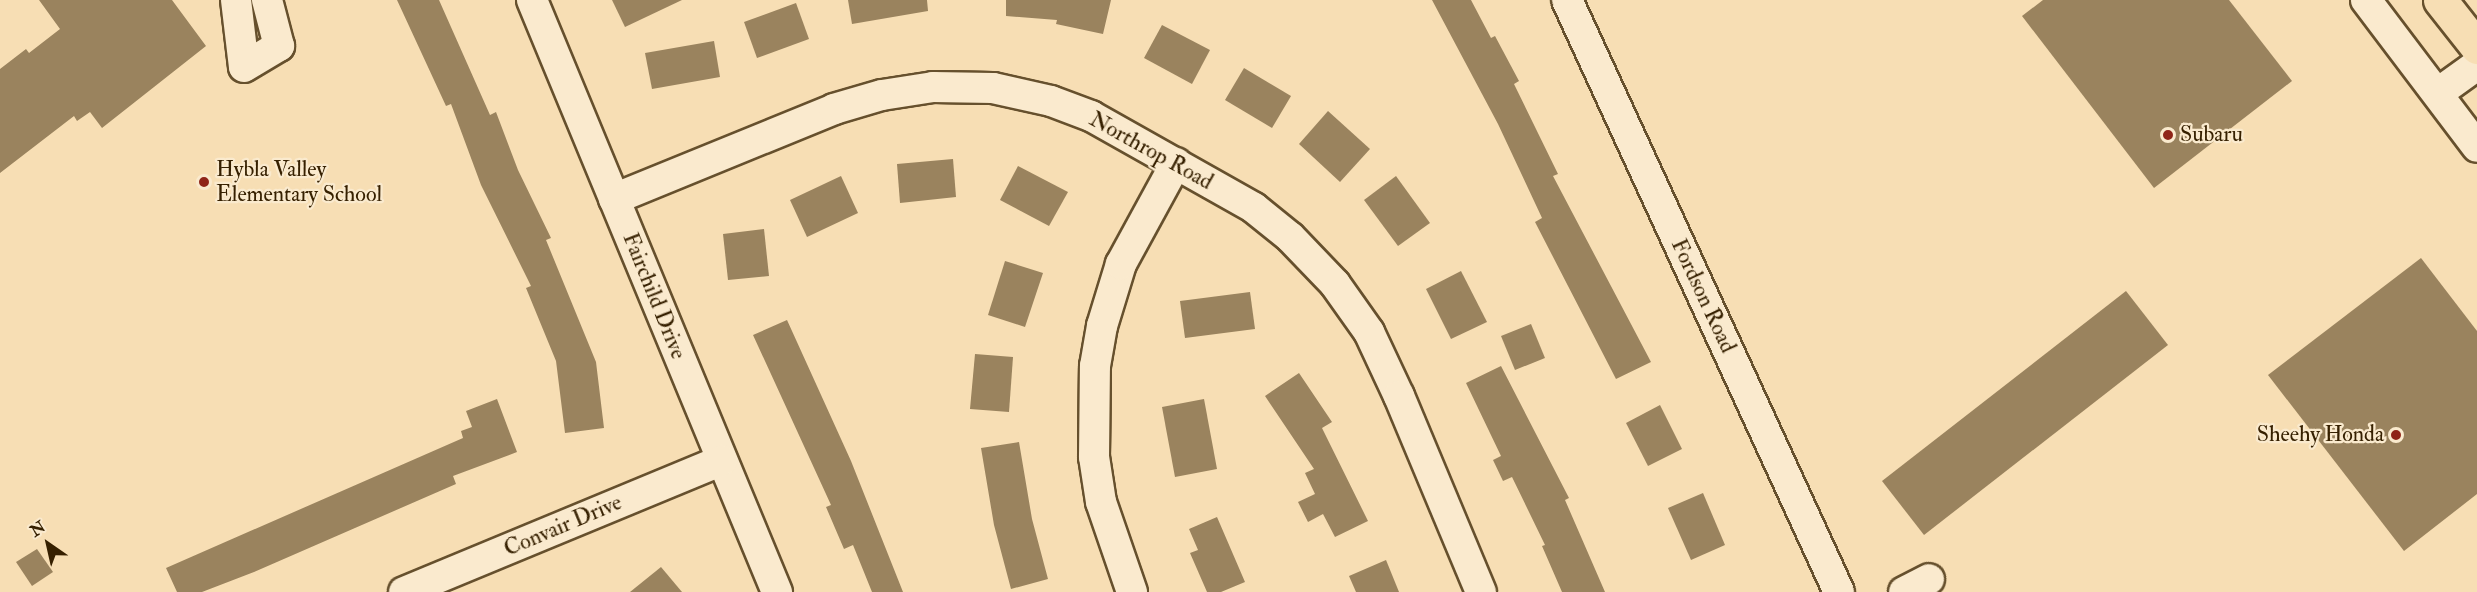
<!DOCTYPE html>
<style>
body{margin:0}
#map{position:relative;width:2477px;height:592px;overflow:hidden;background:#f7deb4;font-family:"IM FELL Double Pica",serif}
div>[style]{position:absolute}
.building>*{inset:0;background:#9a835e}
.roads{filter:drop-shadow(2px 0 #66502d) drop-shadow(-2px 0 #66502d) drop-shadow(0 2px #66502d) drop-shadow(0 -2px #66502d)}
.minor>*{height:30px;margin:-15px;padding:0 15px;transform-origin:15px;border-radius:15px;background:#faeace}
.highway>*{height:33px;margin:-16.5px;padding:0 16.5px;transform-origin:16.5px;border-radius:16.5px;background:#f7deb4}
.dots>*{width:16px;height:16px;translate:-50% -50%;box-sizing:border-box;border:3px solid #faeace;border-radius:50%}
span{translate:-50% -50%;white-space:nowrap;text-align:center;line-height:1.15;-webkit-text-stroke:4.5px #faeace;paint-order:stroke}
.poi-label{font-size:22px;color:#362000}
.left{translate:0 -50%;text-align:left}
.right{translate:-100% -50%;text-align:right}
.street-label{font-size:22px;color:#362000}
.north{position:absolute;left:18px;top:514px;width:60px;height:60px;-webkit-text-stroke:4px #faeace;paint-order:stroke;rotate:326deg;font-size:16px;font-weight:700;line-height:24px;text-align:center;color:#362000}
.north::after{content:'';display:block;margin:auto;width:21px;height:27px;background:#362000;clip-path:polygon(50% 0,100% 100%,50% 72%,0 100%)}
</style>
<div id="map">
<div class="building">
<i style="clip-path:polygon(39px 0,172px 0,206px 46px,102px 128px,90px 112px,77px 121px,74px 116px,0 173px,0 69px,26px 49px,29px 53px,60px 29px)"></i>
<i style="clip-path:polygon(397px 0,439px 0,490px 115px,496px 112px,518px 170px,551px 238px,546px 240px,596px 362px,604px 428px,565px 433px,556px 361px,526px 288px,531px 286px,481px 185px,451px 104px,446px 106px)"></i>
<i style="clip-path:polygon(612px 0,682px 0,625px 27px)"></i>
<i style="clip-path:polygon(848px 0,927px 0,928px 11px,852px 24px)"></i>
<i style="clip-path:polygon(1006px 0,1111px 0,1103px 34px,1056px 24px,1057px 20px,1006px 16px)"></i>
<i style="clip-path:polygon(1432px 0,1471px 0,1491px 38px,1495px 36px,1519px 81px,1514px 84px,1558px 174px,1553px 176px,1651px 362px,1616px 379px,1535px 222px,1542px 218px,1498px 124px)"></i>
<i style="clip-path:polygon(2043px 0,2229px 0,2292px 81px,2154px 188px,2022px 16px)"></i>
<i style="clip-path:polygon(796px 3px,809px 39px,757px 58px,744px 22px)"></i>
<i style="clip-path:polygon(1162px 25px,1210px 50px,1192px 84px,1144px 58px)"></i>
<i style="clip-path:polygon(714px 41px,720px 77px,652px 89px,645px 53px)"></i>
<i style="clip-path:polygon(1244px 68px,1291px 96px,1272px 128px,1225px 100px)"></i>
<i style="clip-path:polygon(1328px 111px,1370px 149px,1340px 182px,1299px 144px)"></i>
<i style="clip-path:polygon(953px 159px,956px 197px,900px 203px,897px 164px)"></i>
<i style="clip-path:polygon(1018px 166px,1068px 192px,1049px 226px,1000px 200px)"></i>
<i style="clip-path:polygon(841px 176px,858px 213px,807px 237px,790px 200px)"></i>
<i style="clip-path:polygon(1396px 176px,1430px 223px,1398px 246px,1364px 200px)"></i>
<i style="clip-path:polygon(764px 229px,769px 276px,728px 280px,723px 234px)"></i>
<i style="clip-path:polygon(2421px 258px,2477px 331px,2477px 494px,2404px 551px,2268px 375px)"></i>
<i style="clip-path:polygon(1005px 261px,1043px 273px,1025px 327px,988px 315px)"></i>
<i style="clip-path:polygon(1461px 271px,1487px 322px,1451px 339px,1426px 289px)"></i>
<i style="clip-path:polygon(2126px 291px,2168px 345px,1924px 535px,1882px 481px)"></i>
<i style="clip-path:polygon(1250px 292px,1255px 329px,1185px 338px,1180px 301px)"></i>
<i style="clip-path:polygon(787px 320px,851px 461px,903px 592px,872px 592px,853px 545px,844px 549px,826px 507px,831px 505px,753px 335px)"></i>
<i style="clip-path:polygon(1531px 324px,1545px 358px,1515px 370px,1501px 336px)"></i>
<i style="clip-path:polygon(975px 354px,1013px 357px,1009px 412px,970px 409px)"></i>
<i style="clip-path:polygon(1501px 366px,1569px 498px,1565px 500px,1605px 592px,1562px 592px,1542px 546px,1545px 545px,1512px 477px,1503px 481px,1493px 460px,1501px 456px,1466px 383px)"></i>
<i style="clip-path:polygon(1299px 373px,1332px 422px,1322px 428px,1368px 521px,1335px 537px,1323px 514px,1308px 522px,1298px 502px,1315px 494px,1305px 473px,1314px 469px,1265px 396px)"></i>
<i style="clip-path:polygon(497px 399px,517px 452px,453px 476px,456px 484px,254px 572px,202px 592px,177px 592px,166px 568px,463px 438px,461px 431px,472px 427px,466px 411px)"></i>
<i style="clip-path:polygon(1204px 399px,1217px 469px,1175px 477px,1162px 407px)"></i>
<i style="clip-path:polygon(1660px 405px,1682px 449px,1648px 466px,1626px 423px)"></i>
<i style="clip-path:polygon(1019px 442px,1032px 519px,1048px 579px,1011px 589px,994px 525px,981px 448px)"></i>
<i style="clip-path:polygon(1703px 493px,1725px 545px,1691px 560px,1668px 508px)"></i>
<i style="clip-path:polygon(1217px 517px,1245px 582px,1221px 592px,1207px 592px,1190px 553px,1198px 550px,1189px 529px)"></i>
<i style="clip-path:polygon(37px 549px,53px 572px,32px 586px,16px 562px)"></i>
<i style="clip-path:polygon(1386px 560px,1399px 592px,1356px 592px,1349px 576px)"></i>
<i style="clip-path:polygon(661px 567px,682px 592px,630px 592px)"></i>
</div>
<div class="roads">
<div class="minor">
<i style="left:236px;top:0;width:67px;rotate:83.2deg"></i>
<i style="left:244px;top:67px;width:41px;rotate:-31deg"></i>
<i style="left:279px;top:46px;width:48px;rotate:-104.6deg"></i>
<i style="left:532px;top:0;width:641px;rotate:67.52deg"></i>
<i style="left:1567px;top:0;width:651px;rotate:65.32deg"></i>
<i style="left:2366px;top:0;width:184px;rotate:52.9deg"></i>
<i style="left:2438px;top:93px;width:48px;rotate:-35.7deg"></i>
<i style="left:614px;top:199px;width:238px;rotate:-22.2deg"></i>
<i style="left:834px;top:109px;width:50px;rotate:-16.3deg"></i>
<i style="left:882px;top:95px;width:52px;rotate:-8.9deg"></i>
<i style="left:933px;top:87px;width:60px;rotate:1deg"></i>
<i style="left:993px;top:88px;width:59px;rotate:12.6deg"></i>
<i style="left:1051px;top:101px;width:43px;rotate:20.6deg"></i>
<i style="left:1091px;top:116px;width:187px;rotate:29.4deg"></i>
<i style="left:1254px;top:208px;width:46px;rotate:38.9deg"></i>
<i style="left:1290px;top:237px;width:65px;rotate:46.2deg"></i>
<i style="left:1335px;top:284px;width:59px;rotate:54.7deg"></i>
<i style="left:1369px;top:332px;width:71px;rotate:64.9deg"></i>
<i style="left:1399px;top:396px;width:212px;rotate:67.3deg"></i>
<i style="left:404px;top:592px;width:344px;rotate:-22.5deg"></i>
<i style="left:1132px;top:592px;width:95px;rotate:-109deg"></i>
<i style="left:1101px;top:502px;width:46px;rotate:-98.8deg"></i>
<i style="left:1094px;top:457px;width:91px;rotate:-89.4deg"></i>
<i style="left:1095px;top:366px;width:41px;rotate:-80.1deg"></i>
<i style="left:1102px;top:326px;width:65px;rotate:-73deg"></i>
<i style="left:1121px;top:264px;width:115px;rotate:-61.4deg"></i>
<i style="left:1904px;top:592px;width:28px;rotate:-27deg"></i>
</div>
<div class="highway">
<i style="left:2440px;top:0;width:60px;rotate:51.8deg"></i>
</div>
</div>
<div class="dots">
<i style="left:2168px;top:135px;background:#8f2418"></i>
<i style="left:204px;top:182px;background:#8f2418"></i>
<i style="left:2396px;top:435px;background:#8f2418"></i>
</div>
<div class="poi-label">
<span class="left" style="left:2180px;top:135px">Subaru</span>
<span class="left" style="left:216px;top:182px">Hybla Valley<br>Elementary School</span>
<span class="right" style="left:2384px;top:435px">Sheehy Honda</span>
</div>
<div class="street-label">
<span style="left:1151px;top:151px;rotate:29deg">Northrop Road</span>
<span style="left:654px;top:296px;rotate:68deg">Fairchild Drive</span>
<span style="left:1703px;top:296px;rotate:65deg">Fordson Road</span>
<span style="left:563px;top:526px;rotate:-23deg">Convair Drive</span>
</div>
<div class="north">N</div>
</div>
